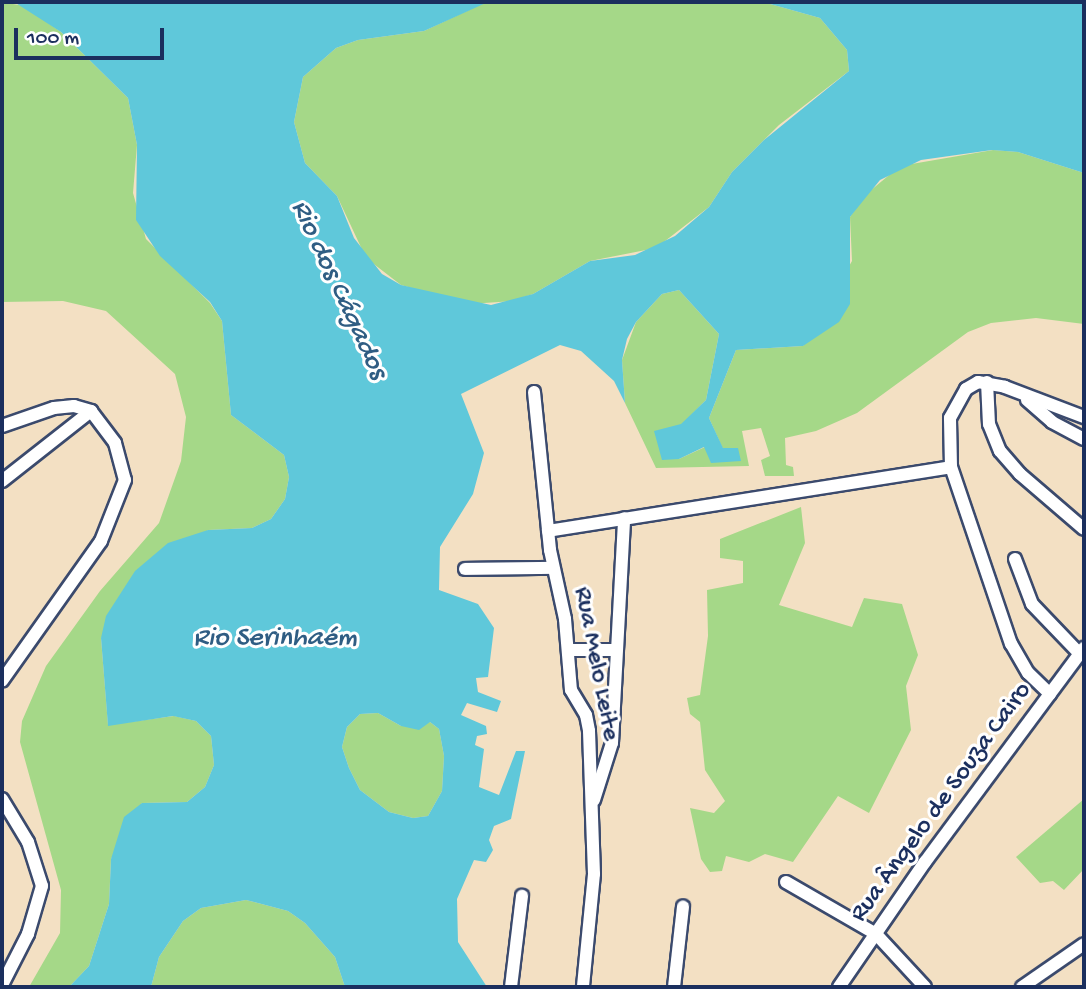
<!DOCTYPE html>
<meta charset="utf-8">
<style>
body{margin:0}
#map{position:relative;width:1086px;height:989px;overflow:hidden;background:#f3e0c3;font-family:"Gochi Hand",sans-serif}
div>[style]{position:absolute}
.green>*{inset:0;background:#a5d888}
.water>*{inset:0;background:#5fc8da}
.roads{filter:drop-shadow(2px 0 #3b4a6d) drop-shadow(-2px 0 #3b4a6d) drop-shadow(0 2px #3b4a6d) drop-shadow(0 -2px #3b4a6d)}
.minor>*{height:12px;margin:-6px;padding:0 6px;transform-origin:6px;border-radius:6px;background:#fff}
span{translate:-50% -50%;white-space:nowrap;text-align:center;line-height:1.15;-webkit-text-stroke:6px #fff;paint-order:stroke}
.street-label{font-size:26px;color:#1b2f5e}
.water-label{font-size:28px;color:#2f5d83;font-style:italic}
.frame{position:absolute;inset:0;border:4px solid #1b2f5e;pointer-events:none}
.scale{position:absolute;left:14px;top:28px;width:150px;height:32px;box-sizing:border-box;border:4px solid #1b2f5e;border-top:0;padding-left:9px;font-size:21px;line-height:24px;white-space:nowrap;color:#1b2f5e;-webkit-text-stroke:5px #fff;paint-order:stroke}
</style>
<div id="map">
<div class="green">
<i style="clip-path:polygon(2px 2px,24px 6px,61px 32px,128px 98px,137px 145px,133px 193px,146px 239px,210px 303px,222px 321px,231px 415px,284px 455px,289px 477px,285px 499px,271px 519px,252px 528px,208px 530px,101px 638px,108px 725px,174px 716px,196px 721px,211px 736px,214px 765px,205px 787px,187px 802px,142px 803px,111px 859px,109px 904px,89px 966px,69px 987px,29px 987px,60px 933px,61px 890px,20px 742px,22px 721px,46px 666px,100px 591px,159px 523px,181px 461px,186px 417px,175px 374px,106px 311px,63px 301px,2px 302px)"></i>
<i style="clip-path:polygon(486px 2px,763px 2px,820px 18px,847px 50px,849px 71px,779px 125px,732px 172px,709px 207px,656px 248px,590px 261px,533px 294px,512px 301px,469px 304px,401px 285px,366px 258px,337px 196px,305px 163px,294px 122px,303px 77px,336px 48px,358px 40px,424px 31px)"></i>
<i style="clip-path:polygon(993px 150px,1018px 152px,1084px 173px,1084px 324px,1036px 318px,991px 323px,968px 332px,857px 413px,816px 431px,785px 438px,786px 465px,793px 467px,794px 476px,765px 476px,761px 460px,770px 456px,761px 428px,742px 431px,749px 466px,656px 468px,625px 403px,622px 360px,636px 322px,662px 294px,679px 290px,719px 334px,706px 400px,681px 425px,679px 459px,705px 447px,723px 449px,709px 418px,736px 350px,803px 346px,852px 261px,850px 217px,864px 196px,900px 166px)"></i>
<i style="clip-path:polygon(801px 507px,805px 543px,779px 605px,852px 627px,864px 598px,902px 604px,918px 655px,906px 686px,911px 730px,869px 813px,838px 796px,793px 862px,765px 854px,749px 862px,726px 856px,722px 871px,710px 872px,701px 859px,690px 808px,714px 813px,725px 801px,705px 770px,700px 722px,690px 714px,687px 698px,700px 695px,708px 636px,707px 590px,743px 583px,743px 561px,720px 558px,720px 539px)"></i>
<i style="clip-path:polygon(378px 713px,401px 726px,430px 722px,439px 729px,444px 756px,442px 791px,428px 816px,413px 818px,389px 812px,360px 790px,349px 768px,342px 747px,347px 727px,360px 714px)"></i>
<i style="clip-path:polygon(1084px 799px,1084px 869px,1064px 890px,1053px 881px,1040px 883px,1016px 857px)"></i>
<i style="clip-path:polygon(246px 900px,288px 911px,305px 923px,335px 957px,345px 987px,151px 987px,159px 957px,183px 921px,201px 908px)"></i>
</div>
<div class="water">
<i style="clip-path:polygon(evenodd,14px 2px,488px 2px,424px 31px,358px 40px,336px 48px,303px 77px,294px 122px,305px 163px,337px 196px,354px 238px,382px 274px,401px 285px,491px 305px,533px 294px,590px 261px,635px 255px,675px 236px,709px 207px,732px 172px,764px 140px,849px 71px,847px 50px,820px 18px,763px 2px,1084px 2px,1084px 173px,1018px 152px,992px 150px,921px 160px,880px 180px,850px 217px,850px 304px,839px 322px,803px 346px,736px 350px,709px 418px,723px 448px,738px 448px,741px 461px,711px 463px,704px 447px,679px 459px,662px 460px,654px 431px,681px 424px,706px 400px,719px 334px,679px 290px,662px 294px,636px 322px,627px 339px,622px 360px,625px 403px,614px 381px,581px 351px,560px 345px,461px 394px,484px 453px,473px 494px,440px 547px,439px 590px,478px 604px,494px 628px,488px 677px,476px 678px,478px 692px,501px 701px,497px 712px,467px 703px,461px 715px,486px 726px,487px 734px,477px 736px,475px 745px,484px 749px,479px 787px,499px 795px,516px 751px,525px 751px,511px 819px,494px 826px,489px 840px,493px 850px,486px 862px,474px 860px,457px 899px,458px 942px,487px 987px,345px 987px,335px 957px,305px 923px,288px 911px,246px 900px,201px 908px,183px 921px,159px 957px,151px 987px,69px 987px,89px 966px,109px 904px,111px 859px,124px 817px,142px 803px,187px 802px,205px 787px,214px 765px,211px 736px,196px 721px,173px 716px,108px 726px,101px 638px,106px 616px,135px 571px,168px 543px,208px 530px,252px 528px,271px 519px,285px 499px,289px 477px,284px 455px,231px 415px,222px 321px,210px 302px,160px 256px,136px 220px,137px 145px,128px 98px,61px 32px,14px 2px,378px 713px,401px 726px,419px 730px,430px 722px,439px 729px,444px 756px,442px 791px,428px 816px,413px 818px,389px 812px,360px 790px,349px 768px,342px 747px,347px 727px,360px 714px,378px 713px)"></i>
</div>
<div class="roads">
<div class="minor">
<i style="left:987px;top:382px;width:42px;rotate:87.3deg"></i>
<i style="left:989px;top:424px;width:29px;rotate:68deg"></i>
<i style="left:1000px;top:451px;width:30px;rotate:49deg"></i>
<i style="left:1020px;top:474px;width:84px;rotate:40.7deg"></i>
<i style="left:534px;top:392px;width:159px;rotate:84.2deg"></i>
<i style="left:550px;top:550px;width:71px;rotate:77.7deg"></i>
<i style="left:565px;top:619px;width:71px;rotate:85.2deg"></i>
<i style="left:571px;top:690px;width:29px;rotate:59deg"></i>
<i style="left:586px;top:715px;width:16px;rotate:79deg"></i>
<i style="left:589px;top:731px;width:143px;rotate:88deg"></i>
<i style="left:594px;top:874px;width:114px;rotate:95.6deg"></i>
<i style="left:1027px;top:400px;width:33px;rotate:41deg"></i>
<i style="left:1052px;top:422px;width:36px;rotate:28deg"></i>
<i style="left:2px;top:426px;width:55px;rotate:-19.1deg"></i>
<i style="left:54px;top:408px;width:20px;rotate:-6deg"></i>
<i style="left:74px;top:406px;width:18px;rotate:16deg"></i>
<i style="left:91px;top:411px;width:40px;rotate:53deg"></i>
<i style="left:115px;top:443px;width:38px;rotate:75deg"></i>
<i style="left:125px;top:480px;width:66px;rotate:111.5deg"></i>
<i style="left:101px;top:541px;width:171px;rotate:125.3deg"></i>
<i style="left:2px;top:481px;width:113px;rotate:-38.2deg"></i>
<i style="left:548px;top:531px;width:408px;rotate:-9deg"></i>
<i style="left:1015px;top:559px;width:48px;rotate:69.3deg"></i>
<i style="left:1032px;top:604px;width:68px;rotate:46.2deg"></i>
<i style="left:465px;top:569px;width:88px;rotate:-0.7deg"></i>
<i style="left:569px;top:650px;width:47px"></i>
<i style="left:1050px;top:694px;width:30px;rotate:-136deg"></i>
<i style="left:1028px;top:673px;width:34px;rotate:-120deg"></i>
<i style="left:1011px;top:644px;width:187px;rotate:-108.7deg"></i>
<i style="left:951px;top:467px;width:49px;rotate:-91.2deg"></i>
<i style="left:950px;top:418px;width:33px;rotate:-61deg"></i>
<i style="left:966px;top:389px;width:14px;rotate:-30deg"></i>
<i style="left:978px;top:382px;width:27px;rotate:10deg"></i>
<i style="left:1005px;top:387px;width:85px;rotate:20.8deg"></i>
<i style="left:2px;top:799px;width:50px;rotate:58.8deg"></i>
<i style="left:28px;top:842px;width:46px;rotate:72.3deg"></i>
<i style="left:42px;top:886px;width:50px;rotate:106.3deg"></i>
<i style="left:28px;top:934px;width:57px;rotate:117deg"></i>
<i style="left:594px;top:800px;width:60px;rotate:-72.5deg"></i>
<i style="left:612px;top:743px;width:225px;rotate:-86.9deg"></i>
<i style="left:786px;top:882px;width:104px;rotate:30deg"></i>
<i style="left:876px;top:934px;width:72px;rotate:47.2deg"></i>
<i style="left:511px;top:987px;width:92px;rotate:-83.1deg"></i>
<i style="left:674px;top:987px;width:81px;rotate:-83.6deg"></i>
<i style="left:839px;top:987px;width:152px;rotate:-55.5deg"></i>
<i style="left:925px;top:862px;width:267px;rotate:-53.4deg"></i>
<i style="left:1022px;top:987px;width:75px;rotate:-34.7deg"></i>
</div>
</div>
<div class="street-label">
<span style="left:595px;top:664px;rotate:79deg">Rua Melo Leite</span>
<span style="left:942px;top:803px;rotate:-54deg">Rua Ângelo de Souza Cairo</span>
</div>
<div class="water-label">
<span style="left:338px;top:290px;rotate:65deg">Rio dos Cágados</span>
<span style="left:275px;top:639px">Rio Serinhaém</span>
</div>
<div class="frame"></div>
<div class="scale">100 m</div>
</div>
